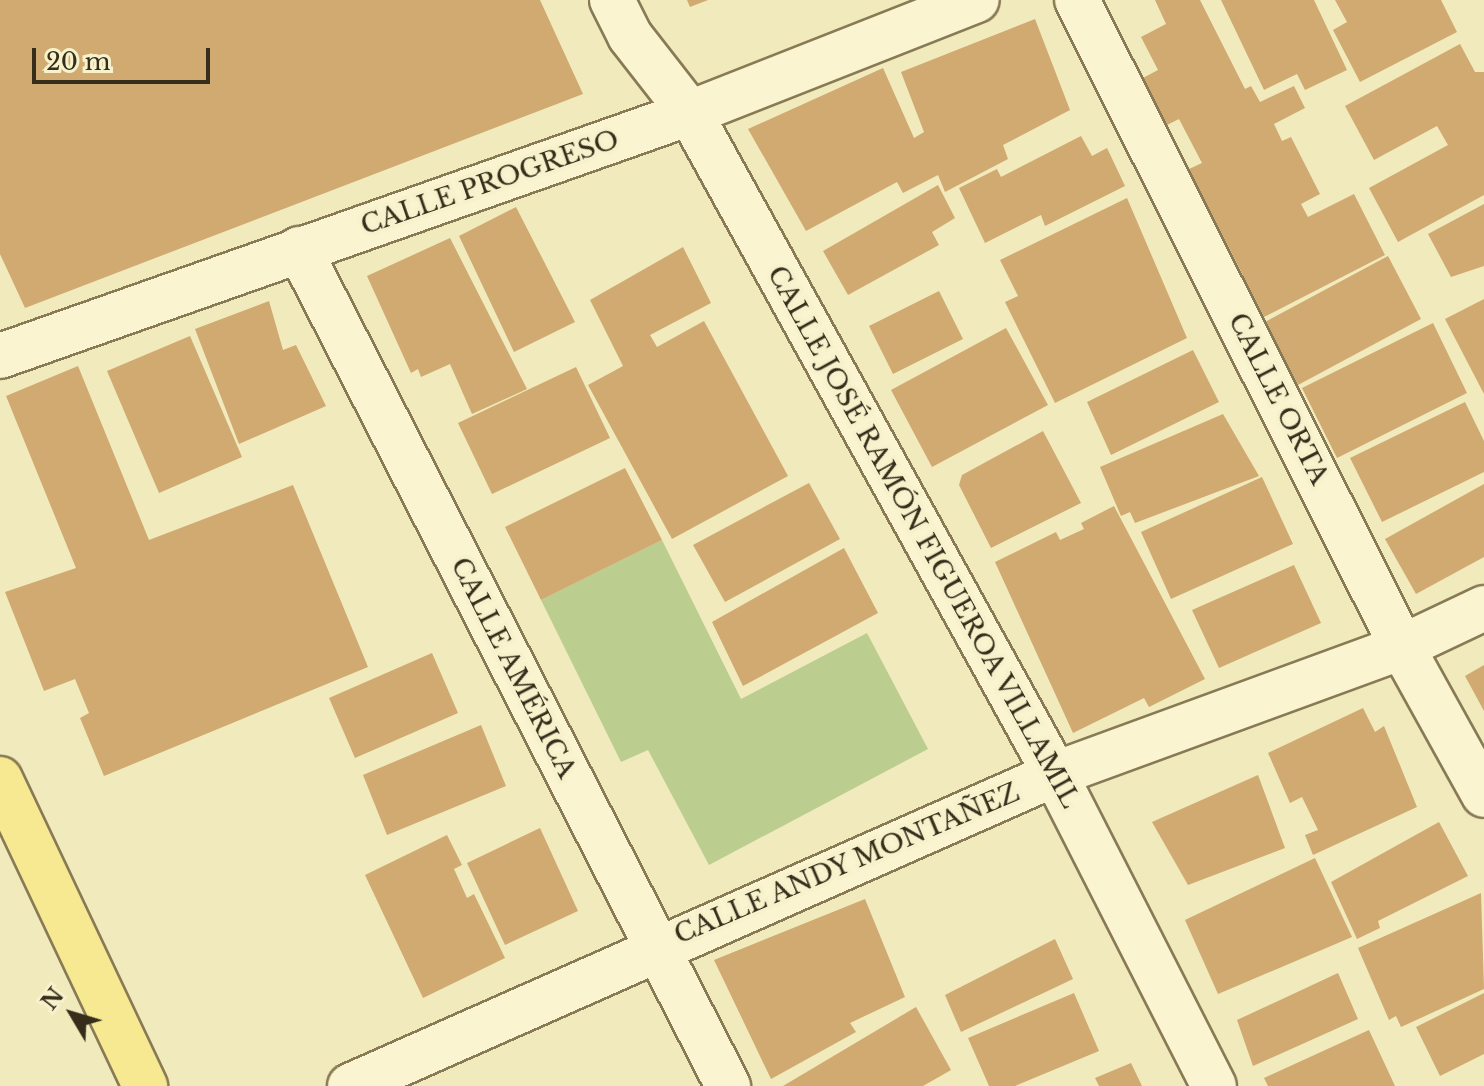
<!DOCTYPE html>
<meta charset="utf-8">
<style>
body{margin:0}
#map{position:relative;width:1484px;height:1086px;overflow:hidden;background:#f0eabc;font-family:"Libre Baskerville",serif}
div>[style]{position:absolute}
.green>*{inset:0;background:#bbce90}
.building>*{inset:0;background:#d0aa70}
.roads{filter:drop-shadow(2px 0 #887a55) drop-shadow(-2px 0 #887a55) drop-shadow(0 2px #887a55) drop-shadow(0 -2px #887a55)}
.street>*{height:44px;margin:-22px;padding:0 22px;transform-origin:22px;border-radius:22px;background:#faf5d0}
.primary>*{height:44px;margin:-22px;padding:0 22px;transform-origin:22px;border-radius:22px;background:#f6e991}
span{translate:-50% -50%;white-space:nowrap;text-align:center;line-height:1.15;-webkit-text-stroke:8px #f7f2cc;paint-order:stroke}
.street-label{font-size:26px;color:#362d1b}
.north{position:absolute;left:32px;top:974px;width:80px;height:80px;-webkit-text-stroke:6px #f7f2cc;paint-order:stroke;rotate:308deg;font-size:22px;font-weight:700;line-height:32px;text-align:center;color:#362d1b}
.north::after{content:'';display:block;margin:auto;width:28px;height:36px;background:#362d1b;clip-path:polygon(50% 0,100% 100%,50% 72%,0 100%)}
.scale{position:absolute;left:32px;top:48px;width:178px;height:36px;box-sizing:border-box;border:4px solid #362d1b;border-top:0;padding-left:10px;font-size:24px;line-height:28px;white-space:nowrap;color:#362d1b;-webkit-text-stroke:6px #f7f2cc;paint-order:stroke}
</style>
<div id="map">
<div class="green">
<i style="clip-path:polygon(662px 540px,741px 699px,867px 633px,928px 749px,709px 865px,648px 750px,621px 762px,541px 600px)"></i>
</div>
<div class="building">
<i style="clip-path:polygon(0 0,540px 0,583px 94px,25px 308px,0 254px)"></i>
<i style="clip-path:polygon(687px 0,708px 0,690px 7px)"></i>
<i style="clip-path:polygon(1155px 0,1200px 0,1245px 89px,1251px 86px,1260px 102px,1294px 86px,1305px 108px,1274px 124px,1282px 141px,1291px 137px,1320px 194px,1301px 204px,1308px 217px,1354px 194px,1385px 255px,1264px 317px,1189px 169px,1202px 163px,1179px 119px,1165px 126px,1141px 79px,1158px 70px,1141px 37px,1166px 24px)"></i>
<i style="clip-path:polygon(1221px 0,1314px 0,1347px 70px,1305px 90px,1297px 74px,1264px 90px)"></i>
<i style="clip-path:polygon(1335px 0,1441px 0,1457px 32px,1360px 82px,1333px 30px,1347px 22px)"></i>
<i style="clip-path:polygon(1035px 19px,1070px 110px,1003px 145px,1008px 159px,945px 192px,938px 175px,903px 193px,897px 182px,806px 231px,748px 129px,883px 68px,914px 138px,924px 132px,901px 72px)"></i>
<i style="clip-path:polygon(1460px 44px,1475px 72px,1484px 72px,1484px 195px,1398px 242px,1369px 188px,1448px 145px,1437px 126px,1374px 160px,1345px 106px)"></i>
<i style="clip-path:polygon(1081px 136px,1092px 156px,1107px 148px,1125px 186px,1045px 226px,1041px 215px,985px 243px,959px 188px,997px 169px,1001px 177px)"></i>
<i style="clip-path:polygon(938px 185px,955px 218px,932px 232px,939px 245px,848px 295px,823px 251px)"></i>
<i style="clip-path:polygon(1127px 198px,1187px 338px,1055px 403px,1005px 302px,1018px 296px,1000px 260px)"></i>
<i style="clip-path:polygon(1484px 204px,1484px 266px,1451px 277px,1428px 234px)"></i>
<i style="clip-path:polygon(516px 207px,575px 322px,514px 352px,459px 236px)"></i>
<i style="clip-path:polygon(450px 238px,527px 389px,472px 414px,450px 364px,421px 377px,418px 369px,411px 373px,367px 276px)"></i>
<i style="clip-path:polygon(683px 247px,711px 303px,650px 335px,657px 347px,704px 321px,788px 476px,672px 539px,588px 385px,623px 366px,590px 300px)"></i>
<i style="clip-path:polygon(1388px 256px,1421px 319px,1298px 385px,1265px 322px)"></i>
<i style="clip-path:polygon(939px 291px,963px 339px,893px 374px,869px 326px)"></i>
<i style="clip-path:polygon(1484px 299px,1484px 394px,1445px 319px)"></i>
<i style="clip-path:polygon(269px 301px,283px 350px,296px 345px,326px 406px,239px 444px,195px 329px)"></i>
<i style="clip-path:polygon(1433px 323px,1467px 393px,1337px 458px,1302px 388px)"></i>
<i style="clip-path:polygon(1006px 328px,1048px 405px,932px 467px,891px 390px)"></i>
<i style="clip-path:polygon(190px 336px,242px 457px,159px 493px,107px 371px)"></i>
<i style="clip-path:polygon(1193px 350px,1219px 402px,1111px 455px,1087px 402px)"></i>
<i style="clip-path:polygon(78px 366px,149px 540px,293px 485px,368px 667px,104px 776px,80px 718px,89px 713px,75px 679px,44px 691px,5px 592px,76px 568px,6px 396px)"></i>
<i style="clip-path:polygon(576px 367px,610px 438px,492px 494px,458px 423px)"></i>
<i style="clip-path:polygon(1465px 402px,1484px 441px,1484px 472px,1382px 522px,1350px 458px)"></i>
<i style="clip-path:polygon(1223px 414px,1259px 476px,1135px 523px,1130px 512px,1121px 516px,1100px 467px)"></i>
<i style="clip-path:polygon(1043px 431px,1081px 503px,991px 548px,959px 485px,962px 475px)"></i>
<i style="clip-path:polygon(625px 468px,662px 540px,541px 600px,505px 527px)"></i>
<i style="clip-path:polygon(1262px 477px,1293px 544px,1171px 599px,1141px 532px)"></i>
<i style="clip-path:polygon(809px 483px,840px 539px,725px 602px,693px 545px)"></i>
<i style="clip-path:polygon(1484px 484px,1484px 557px,1416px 594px,1385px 539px)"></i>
<i style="clip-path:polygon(1114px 506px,1205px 679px,1149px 707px,1144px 698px,1073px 733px,995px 562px,1056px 532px,1060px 540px,1084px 529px,1081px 523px)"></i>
<i style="clip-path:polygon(844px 548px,878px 613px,743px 686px,712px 622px)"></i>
<i style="clip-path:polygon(1294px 565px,1321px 623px,1219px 668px,1192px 610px)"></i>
<i style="clip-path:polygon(432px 653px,458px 713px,355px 758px,329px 698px)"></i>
<i style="clip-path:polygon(1484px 665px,1484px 711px,1465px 676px)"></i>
<i style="clip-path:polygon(1363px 708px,1375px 732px,1384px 726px,1417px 807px,1313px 855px,1305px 835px,1318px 830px,1302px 797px,1290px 803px,1268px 753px)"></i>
<i style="clip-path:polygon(481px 725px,506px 786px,387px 835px,363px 775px)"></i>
<i style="clip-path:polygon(1258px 775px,1285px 848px,1188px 885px,1152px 822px)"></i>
<i style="clip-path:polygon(1439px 822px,1468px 876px,1378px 921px,1380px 928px,1357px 939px,1331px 882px)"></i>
<i style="clip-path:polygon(540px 828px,578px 911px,505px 945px,467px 863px)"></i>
<i style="clip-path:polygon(447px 835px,462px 865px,454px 869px,467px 898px,474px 894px,505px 958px,423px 998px,365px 875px)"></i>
<i style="clip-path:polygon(1315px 858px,1352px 937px,1218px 994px,1185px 920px)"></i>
<i style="clip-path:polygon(1481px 893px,1484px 989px,1401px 1027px,1396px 1016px,1389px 1020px,1358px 948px)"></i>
<i style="clip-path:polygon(865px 899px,905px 997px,850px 1023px,856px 1032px,771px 1079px,714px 960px)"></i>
<i style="clip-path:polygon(1055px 939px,1073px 979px,961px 1032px,945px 995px)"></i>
<i style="clip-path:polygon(1338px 973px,1358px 1019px,1253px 1066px,1237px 1020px)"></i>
<i style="clip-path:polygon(1074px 993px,1099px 1051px,1015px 1086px,989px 1086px,968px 1038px)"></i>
<i style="clip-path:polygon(1484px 993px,1484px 1054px,1440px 1076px,1416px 1027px)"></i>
<i style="clip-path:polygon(916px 1007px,951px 1070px,923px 1086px,783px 1086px)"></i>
<i style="clip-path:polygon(1369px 1030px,1395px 1086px,1268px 1086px,1264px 1078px)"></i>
<i style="clip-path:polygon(1131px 1063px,1142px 1086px,1099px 1086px,1095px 1078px)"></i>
</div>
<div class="roads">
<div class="street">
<i style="left:612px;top:0;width:40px;rotate:63.4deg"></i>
<i style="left:630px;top:36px;width:98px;rotate:52.1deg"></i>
<i style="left:690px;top:113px;width:755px;rotate:61.09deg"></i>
<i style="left:1055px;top:774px;width:350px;rotate:63deg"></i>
<i style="left:1077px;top:0;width:724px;rotate:63.33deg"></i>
<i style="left:1402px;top:647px;width:169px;rotate:61deg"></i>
<i style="left:299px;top:249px;width:941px;rotate:62.86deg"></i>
<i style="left:0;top:356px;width:732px;rotate:-19.4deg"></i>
<i style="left:690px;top:113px;width:308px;rotate:-21.5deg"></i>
<i style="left:350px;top:1086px;width:771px;rotate:-23.87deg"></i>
<i style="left:1055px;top:774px;width:370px;rotate:-20.1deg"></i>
<i style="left:1402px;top:647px;width:91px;rotate:-25.4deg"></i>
</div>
<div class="primary">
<i style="left:0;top:779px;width:340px;rotate:64.7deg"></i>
</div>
</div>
<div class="street-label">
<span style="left:490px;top:183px;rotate:-19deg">CALLE PROGRESO</span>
<span style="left:1278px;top:399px;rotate:63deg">CALLE ORTA</span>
<span style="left:923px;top:537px;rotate:61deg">CALLE JOSÉ RAMÓN FIGUEROA VILLAMIL</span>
<span style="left:513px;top:668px;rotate:63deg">CALLE AMÉRICA</span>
<span style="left:847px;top:864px;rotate:-23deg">CALLE ANDY MONTAÑEZ</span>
</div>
<div class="north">N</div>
<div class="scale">20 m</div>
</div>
